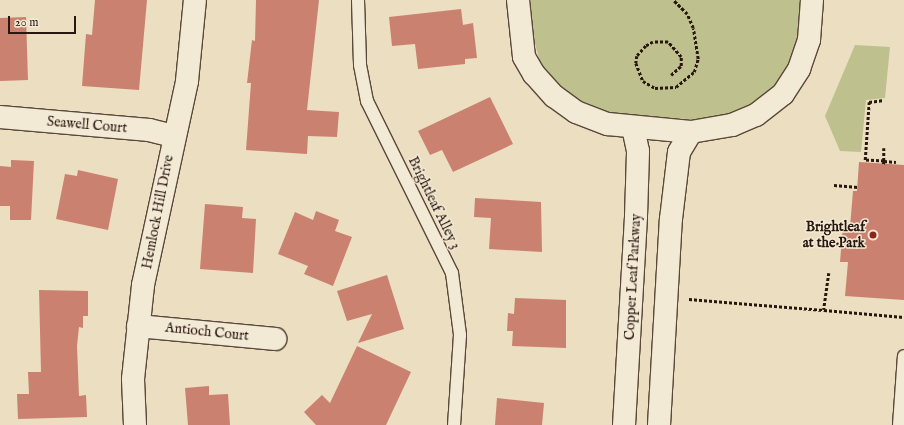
<!DOCTYPE html>
<style>
body{margin:0}
#map{position:relative;width:904px;height:425px;overflow:hidden;background:#ecdec0;font-family:"IM FELL English",serif}
div>[style]{position:absolute}
.green>*{inset:0;background:#bec08e}
.building>*{inset:0;background:#ca8170}
.path>*{height:2.5px;margin-top:-1.25px;transform-origin:0;background:repeating-linear-gradient(90deg,#29160e 0 3px,transparent 0 5px)}
.roads{filter:drop-shadow(1px 0 #5a483a) drop-shadow(-1px 0 #5a483a) drop-shadow(0 1px #5a483a) drop-shadow(0 -1px #5a483a)}
.service>*{height:12px;margin:-6px;padding:0 6px;transform-origin:6px;border-radius:6px;background:#f3ead6}
.minor>*{height:22px;margin:-11px;padding:0 11px;transform-origin:11px;border-radius:11px;background:#f3ead6}
.dots>*{width:11px;height:11px;translate:-50% -50%;box-sizing:border-box;border:2px solid #f3ead6;border-radius:50%}
span{translate:-50% -50%;white-space:nowrap;text-align:center;line-height:1.15;-webkit-text-stroke:3px #f3ead6;paint-order:stroke}
.street-label{font-size:14px;color:#29160e}
.poi-label{font-size:14px;color:#29160e;font-weight:700}
.right{translate:-100% -50%;text-align:right}
.scale{position:absolute;left:8px;top:16px;width:68px;height:18px;box-sizing:border-box;border:2px solid #29160e;border-top:0;padding-left:5px;font-size:12px;line-height:14px;white-space:nowrap;color:#29160e;-webkit-text-stroke:3px #f3ead6;paint-order:stroke}
</style>
<div id="map">
<div class="green">
<i style="clip-path:polygon(531px 0,802px 0,798px 52px,764px 102px,733px 115px,702px 120px,614px 114px,581px 104px,557px 86px,540px 62px,530px 25px)"></i>
<i style="clip-path:polygon(855px 45px,890px 47px,885px 98px,866px 100px,861px 152px,840px 151px,825px 116px)"></i>
</div>
<div class="building">
<i style="clip-path:polygon(95px 0,147px 0,139px 90px,82px 86px,86px 34px,92px 35px)"></i>
<i style="clip-path:polygon(256px 0,319px 0,307px 110px,339px 112px,337px 137px,308px 136px,307px 154px,246px 150px,251px 83px,247px 83px,252px 40px,255px 41px)"></i>
<i style="clip-path:polygon(461px 9px,463px 25px,473px 23px,477px 58px,465px 59px,465px 64px,418px 69px,415px 44px,392px 46px,389px 17px)"></i>
<i style="clip-path:polygon(26px 17px,28px 80px,0 81px,0 18px)"></i>
<i style="clip-path:polygon(490px 97px,513px 144px,453px 172px,442px 150px,430px 155px,418px 131px)"></i>
<i style="clip-path:polygon(11px 160px,34px 161px,31px 220px,10px 220px,10px 206px,0 206px,0 166px,11px 167px)"></i>
<i style="clip-path:polygon(859px 162px,904px 165px,904px 300px,845px 296px,848px 262px,840px 262px,843px 226px,850px 227px,853px 191px,857px 191px)"></i>
<i style="clip-path:polygon(78px 170px,118px 179px,108px 230px,56px 219px,65px 174px,77px 176px)"></i>
<i style="clip-path:polygon(475px 198px,541px 202px,542px 252px,489px 249px,491px 218px,474px 217px)"></i>
<i style="clip-path:polygon(205px 204px,243px 207px,242px 218px,256px 219px,253px 273px,200px 269px)"></i>
<i style="clip-path:polygon(316px 211px,339px 220px,335px 231px,352px 237px,333px 286px,304px 274px,308px 266px,278px 254px,295px 212px,313px 220px)"></i>
<i style="clip-path:polygon(387px 275px,404px 329px,358px 343px,372px 314px,347px 321px,337px 291px)"></i>
<i style="clip-path:polygon(39px 290px,88px 291px,88px 316px,83px 316px,83px 328px,79px 327px,77px 346px,79px 396px,86px 395px,87px 417px,18px 419px,17px 394px,29px 394px,28px 372px,41px 372px)"></i>
<i style="clip-path:polygon(515px 298px,566px 300px,566px 348px,512px 346px,513px 331px,507px 331px,508px 313px,514px 314px)"></i>
<i style="clip-path:polygon(357px 346px,411px 372px,386px 425px,316px 425px,304px 412px,322px 395px,330px 403px)"></i>
<i style="clip-path:polygon(209px 386px,209px 395px,228px 394px,230px 425px,188px 425px,185px 388px)"></i>
<i style="clip-path:polygon(497px 398px,544px 403px,542px 425px,495px 425px)"></i>
</div>
<div class="path">
<i style="left:671px;top:75px;width:13px;rotate:-42deg"></i>
<i style="left:681px;top:66px;width:9px;rotate:-90deg"></i>
<i style="left:681px;top:57px;width:20px;rotate:-131deg"></i>
<i style="left:668px;top:42px;width:15px;rotate:180deg"></i>
<i style="left:653px;top:42px;width:8px;rotate:150deg"></i>
<i style="left:646px;top:46px;width:13px;rotate:132deg"></i>
<i style="left:637px;top:56px;width:7px;rotate:98deg"></i>
<i style="left:636px;top:63px;width:19px;rotate:69deg"></i>
<i style="left:643px;top:81px;width:14px;rotate:30deg"></i>
<i style="left:655px;top:88px;width:21px;rotate:-3deg"></i>
<i style="left:676px;top:87px;width:23px;rotate:-40deg"></i>
<i style="left:694px;top:72px;width:14px;rotate:-73deg"></i>
<i style="left:698px;top:59px;width:31px;rotate:-99deg"></i>
<i style="left:693px;top:28px;width:15px;rotate:-113deg"></i>
<i style="left:687px;top:14px;width:20px;rotate:-135deg"></i>
<i style="left:884px;top:148px;width:13px;rotate:90deg"></i>
<i style="left:884px;top:161px;width:12px;rotate:5deg"></i>
<i style="left:883px;top:164px;width:3px;rotate:-72deg"></i>
<i style="left:884px;top:161px;width:19px;rotate:-177deg"></i>
<i style="left:865px;top:160px;width:58px;rotate:-86.1deg"></i>
<i style="left:869px;top:102px;width:15px;rotate:-8deg"></i>
<i style="left:834px;top:185px;width:24px;rotate:5deg"></i>
<i style="left:831px;top:243px;width:10px;rotate:6deg"></i>
<i style="left:829px;top:273px;width:37px;rotate:98deg"></i>
<i style="left:824px;top:310px;width:80px;rotate:5deg"></i>
<i style="left:689px;top:299px;width:135px;rotate:4.7deg"></i>
</div>
<div class="roads">
<div class="service">
<i style="left:358px;top:0;width:65px;rotate:88.2deg"></i>
<i style="left:360px;top:65px;width:37px;rotate:79deg"></i>
<i style="left:367px;top:101px;width:192px;rotate:63.7deg"></i>
<i style="left:452px;top:273px;width:63px;rotate:82.6deg"></i>
<i style="left:460px;top:335px;width:90px;rotate:93.8deg"></i>
<i style="left:899px;top:425px;width:69px;rotate:-85.9deg"></i>
</div>
<div class="minor">
<i style="left:518px;top:0;width:57px;rotate:84deg"></i>
<i style="left:524px;top:57px;width:20px;rotate:60deg"></i>
<i style="left:534px;top:74px;width:30px;rotate:48deg"></i>
<i style="left:554px;top:96px;width:27px;rotate:36deg"></i>
<i style="left:576px;top:112px;width:34px;rotate:21deg"></i>
<i style="left:608px;top:124px;width:83px;rotate:5.5deg"></i>
<i style="left:691px;top:132px;width:42px;rotate:-9.7deg"></i>
<i style="left:732px;top:125px;width:26px;rotate:-23deg"></i>
<i style="left:756px;top:115px;width:34px;rotate:-38deg"></i>
<i style="left:783px;top:94px;width:30px;rotate:-57deg"></i>
<i style="left:799px;top:69px;width:31px;rotate:-71deg"></i>
<i style="left:809px;top:40px;width:40px;rotate:-85.7deg"></i>
<i style="left:0;top:117px;width:150px;rotate:5deg"></i>
<i style="left:149px;top:130px;width:25px;rotate:14deg"></i>
<i style="left:138px;top:326px;width:138px;rotate:5.4deg"></i>
<i style="left:135px;top:425px;width:46px;rotate:-92.5deg"></i>
<i style="left:133px;top:379px;width:95px;rotate:-83.9deg"></i>
<i style="left:143px;top:285px;width:209px;rotate:-77.8deg"></i>
<i style="left:187px;top:81px;width:81px;rotate:-84.4deg"></i>
<i style="left:624px;top:425px;width:209px;rotate:-86.7deg"></i>
<i style="left:636px;top:216px;width:65px;rotate:-88.2deg"></i>
<i style="left:638px;top:151px;width:24px;rotate:-102deg"></i>
<i style="left:659px;top:425px;width:206px;rotate:-86.7deg"></i>
<i style="left:671px;top:219px;width:67px;rotate:-83.2deg"></i>
<i style="left:679px;top:152px;width:23px;rotate:-59deg"></i>
</div>
</div>
<div class="dots">
<i style="left:873px;top:235px;background:#8f2418"></i>
</div>
<div class="street-label">
<span style="left:87px;top:125px;rotate:5deg">Seawell Court</span>
<span style="left:434px;top:203px;rotate:64deg">Brightleaf Alley 3</span>
<span style="left:158px;top:212px;rotate:-79deg">Hemlock Hill Drive</span>
<span style="left:633px;top:277px;rotate:-87deg">Copper Leaf Parkway</span>
<span style="left:207px;top:332px;rotate:6deg">Antioch Court</span>
</div>
<div class="poi-label">
<span class="right" style="left:865px;top:235px">Brightleaf<br>at the Park</span>
</div>
<div class="scale">20 m</div>
</div>
